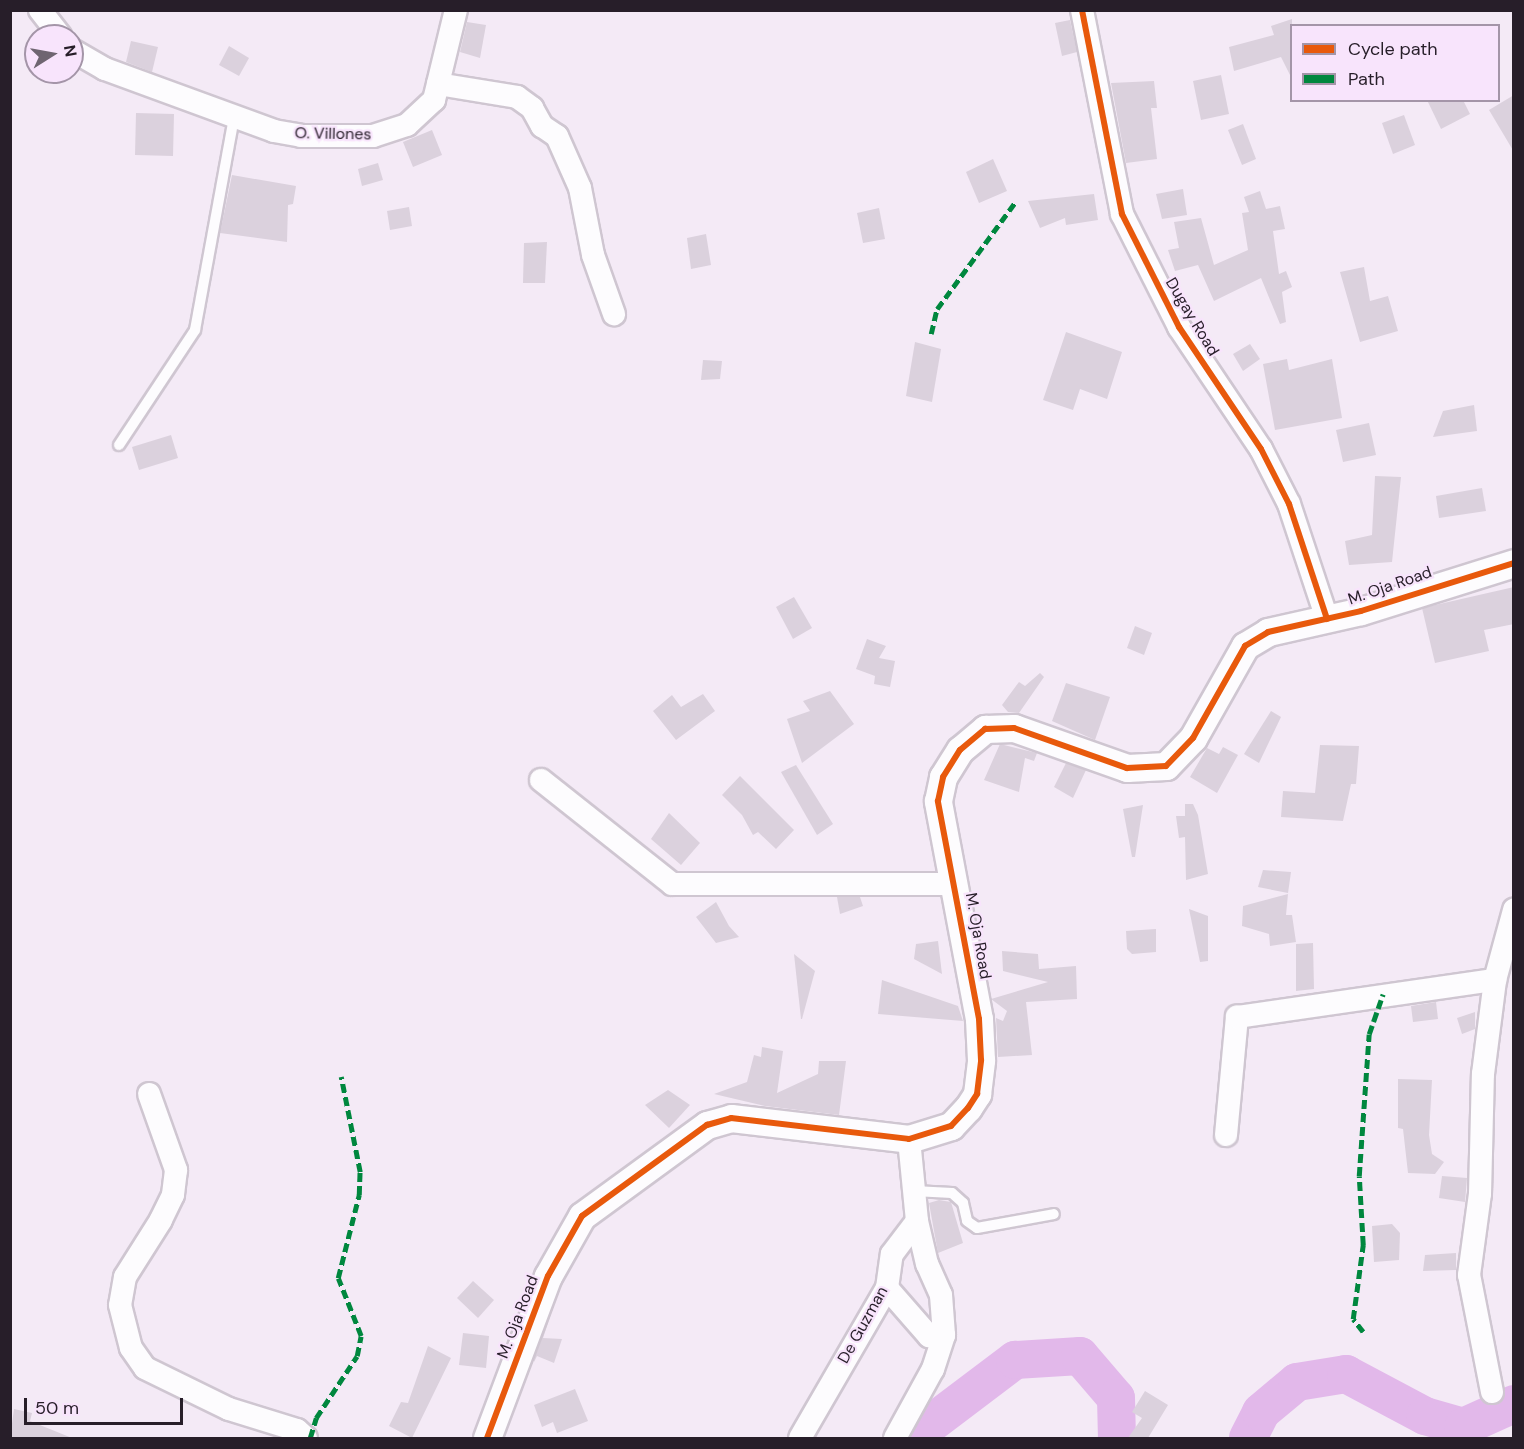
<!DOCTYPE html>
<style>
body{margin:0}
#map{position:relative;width:1524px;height:1449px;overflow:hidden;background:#f4eaf6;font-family:"DM Sans",sans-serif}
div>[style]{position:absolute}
.river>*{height:38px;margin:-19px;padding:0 19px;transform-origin:19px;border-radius:19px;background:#e2b8ea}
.building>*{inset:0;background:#dbd1dd}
.roads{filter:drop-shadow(2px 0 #cfc6d1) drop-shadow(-2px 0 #cfc6d1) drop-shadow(0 2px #cfc6d1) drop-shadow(0 -2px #cfc6d1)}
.service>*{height:10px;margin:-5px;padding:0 5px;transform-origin:5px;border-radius:5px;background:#fdfcfe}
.minor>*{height:22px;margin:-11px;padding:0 11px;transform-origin:11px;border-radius:11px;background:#fdfcfe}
.tertiary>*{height:27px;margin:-13.5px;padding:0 13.5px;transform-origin:13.5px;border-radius:13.5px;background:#fdfcfe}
.quiet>*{height:4.5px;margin-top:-2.25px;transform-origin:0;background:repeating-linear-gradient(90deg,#00873e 0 9px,transparent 0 13.5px)}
.cycleway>*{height:6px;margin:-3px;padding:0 3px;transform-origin:3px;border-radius:3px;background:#e8590c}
span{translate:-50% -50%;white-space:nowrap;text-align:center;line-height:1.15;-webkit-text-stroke:4.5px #f8e4fc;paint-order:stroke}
.street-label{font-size:16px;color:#271e29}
.frame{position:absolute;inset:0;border:12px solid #271e29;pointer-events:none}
.legend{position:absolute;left:1290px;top:24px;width:210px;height:78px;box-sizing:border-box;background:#f8e4fc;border:2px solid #a495a8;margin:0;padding:8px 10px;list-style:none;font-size:18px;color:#271e29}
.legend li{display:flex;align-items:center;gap:12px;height:30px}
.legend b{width:30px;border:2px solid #a495a8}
.north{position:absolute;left:24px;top:24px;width:60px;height:60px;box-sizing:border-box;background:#f8e4fc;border:2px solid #a495a8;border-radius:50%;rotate:79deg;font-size:16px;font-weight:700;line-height:24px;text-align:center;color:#271e29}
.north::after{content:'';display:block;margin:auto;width:21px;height:27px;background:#6f6571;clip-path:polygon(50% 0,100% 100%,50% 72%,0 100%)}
.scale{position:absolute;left:24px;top:1398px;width:159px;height:27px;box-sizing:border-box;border:3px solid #271e29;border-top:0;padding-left:8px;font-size:18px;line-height:21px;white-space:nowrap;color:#271e29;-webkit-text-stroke:4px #f8e4fc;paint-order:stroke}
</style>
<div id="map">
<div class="river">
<i style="left:919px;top:1438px;width:7px;rotate:-74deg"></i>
<i style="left:921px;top:1431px;width:118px;rotate:-37.1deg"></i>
<i style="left:1015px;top:1360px;width:65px;rotate:-3.5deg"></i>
<i style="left:1080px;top:1356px;width:55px;rotate:49.4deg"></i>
<i style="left:1116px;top:1398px;width:40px;rotate:88.6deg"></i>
<i style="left:1248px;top:1438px;width:29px;rotate:-63deg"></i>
<i style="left:1261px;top:1412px;width:47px;rotate:-39.8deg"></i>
<i style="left:1297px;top:1382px;width:50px;rotate:-9.3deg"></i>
<i style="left:1346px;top:1374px;width:89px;rotate:28deg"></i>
<i style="left:1425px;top:1416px;width:40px;rotate:16deg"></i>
<i style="left:1463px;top:1427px;width:56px;rotate:-24.3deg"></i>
</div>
<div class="building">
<i style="clip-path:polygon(1292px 19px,1292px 79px,1281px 57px,1234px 71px,1229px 47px,1274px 35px,1271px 26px)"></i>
<i style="clip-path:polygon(1070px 20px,1077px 52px,1062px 56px,1055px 23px)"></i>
<i style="clip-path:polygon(467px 22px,486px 25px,480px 58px,460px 52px)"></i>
<i style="clip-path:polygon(131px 41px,158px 47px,152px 72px,126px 62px)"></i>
<i style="clip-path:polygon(229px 46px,249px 58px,239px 76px,219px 65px)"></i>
<i style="clip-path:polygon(1221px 75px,1229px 114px,1201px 120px,1193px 81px)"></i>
<i style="clip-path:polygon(1154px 81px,1157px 108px,1151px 108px,1157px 159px,1126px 163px,1111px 83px)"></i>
<i style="clip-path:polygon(1514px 95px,1514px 152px,1489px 110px)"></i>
<i style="clip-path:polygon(1427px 100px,1463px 100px,1470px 114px,1441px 129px)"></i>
<i style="clip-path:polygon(136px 113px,174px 114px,173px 156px,135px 155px)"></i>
<i style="clip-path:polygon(1404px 115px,1415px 145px,1393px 154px,1382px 123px)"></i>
<i style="clip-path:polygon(1243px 124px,1256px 159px,1242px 165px,1228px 130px)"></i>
<i style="clip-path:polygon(432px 130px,442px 155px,413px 167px,403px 142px)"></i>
<i style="clip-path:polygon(993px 159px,1007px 191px,979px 203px,966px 172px)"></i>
<i style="clip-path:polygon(378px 163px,383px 180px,362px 186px,358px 169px)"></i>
<i style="clip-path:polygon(232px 175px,296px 186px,293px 204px,288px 205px,287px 242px,220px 233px)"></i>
<i style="clip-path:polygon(1183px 189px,1187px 215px,1162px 219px,1156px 194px)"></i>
<i style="clip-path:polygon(1260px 191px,1266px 209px,1280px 206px,1285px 229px,1273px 231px,1279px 274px,1286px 271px,1292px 287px,1282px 292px,1286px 322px,1280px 324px,1261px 278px,1214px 301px,1198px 265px,1175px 271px,1168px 250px,1179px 248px,1174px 222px,1201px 218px,1214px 265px,1248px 250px,1242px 213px,1249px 212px,1244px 197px)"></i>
<i style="clip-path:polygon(1094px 194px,1098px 220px,1066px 225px,1065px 218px,1040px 228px,1028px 201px)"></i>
<i style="clip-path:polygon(409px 207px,412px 226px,390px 230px,387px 211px)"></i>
<i style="clip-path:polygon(879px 208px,885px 239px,863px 243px,857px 213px)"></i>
<i style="clip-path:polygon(706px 234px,711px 265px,691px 269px,687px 238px)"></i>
<i style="clip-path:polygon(547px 242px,545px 283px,523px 283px,524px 243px)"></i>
<i style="clip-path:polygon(1364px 267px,1370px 301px,1388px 296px,1398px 331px,1360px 342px,1340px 272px)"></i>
<i style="clip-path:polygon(1066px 332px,1122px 352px,1107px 399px,1080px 389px,1073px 410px,1043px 400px)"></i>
<i style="clip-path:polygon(915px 342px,941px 349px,932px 402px,906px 396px)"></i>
<i style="clip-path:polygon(1250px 344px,1260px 359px,1243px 371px,1233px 354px)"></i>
<i style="clip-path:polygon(1287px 359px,1289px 370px,1332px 359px,1342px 418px,1275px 430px,1263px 364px)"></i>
<i style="clip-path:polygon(703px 360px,722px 361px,720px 379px,701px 380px)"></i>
<i style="clip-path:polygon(1474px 405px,1477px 431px,1433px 437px,1443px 411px)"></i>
<i style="clip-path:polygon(1369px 423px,1376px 455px,1343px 462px,1336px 430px)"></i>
<i style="clip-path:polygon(171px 435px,178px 458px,139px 470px,132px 447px)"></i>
<i style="clip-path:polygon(1375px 476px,1401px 477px,1392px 562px,1349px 565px,1345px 541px,1372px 535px)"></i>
<i style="clip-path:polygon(1482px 488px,1486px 511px,1439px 518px,1436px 496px)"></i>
<i style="clip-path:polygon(1514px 587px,1514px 624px,1484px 630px,1489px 651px,1435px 663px,1422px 608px)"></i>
<i style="clip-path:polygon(794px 597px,812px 628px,793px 639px,776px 607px)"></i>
<i style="clip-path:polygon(1135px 626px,1152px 633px,1144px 655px,1127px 648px)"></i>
<i style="clip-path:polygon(867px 639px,886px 646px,879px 658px,895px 661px,890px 687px,874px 684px,875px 676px,856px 669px)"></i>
<i style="clip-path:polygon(1040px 673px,1044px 677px,1019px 713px,1008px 712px,1002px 705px,1019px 682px,1025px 686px)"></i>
<i style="clip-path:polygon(1066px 683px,1110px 697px,1095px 740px,1052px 721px)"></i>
<i style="clip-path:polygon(830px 691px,854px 724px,802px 763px,787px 719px,810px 711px,803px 701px)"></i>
<i style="clip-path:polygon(703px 694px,715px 711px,676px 740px,653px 711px,672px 695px,681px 707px)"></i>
<i style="clip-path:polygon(1271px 711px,1281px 717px,1259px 763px,1244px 754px)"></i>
<i style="clip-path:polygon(1000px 744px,1037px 753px,1034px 761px,1025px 758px,1019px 792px,984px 780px)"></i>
<i style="clip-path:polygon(1320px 745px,1359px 746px,1356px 784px,1351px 784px,1343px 821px,1281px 817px,1283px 791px,1315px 793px)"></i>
<i style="clip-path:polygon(1223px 747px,1238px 755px,1217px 793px,1190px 777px,1207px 748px,1219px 754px)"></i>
<i style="clip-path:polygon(1066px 763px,1086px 770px,1073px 798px,1054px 787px)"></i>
<i style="clip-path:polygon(796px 765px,833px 824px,817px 835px,781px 772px)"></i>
<i style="clip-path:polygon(740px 776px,794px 830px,776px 849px,758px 832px,753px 835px,742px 815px,722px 795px)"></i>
<i style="clip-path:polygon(1185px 804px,1193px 804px,1198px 815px,1208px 874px,1186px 880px,1185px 837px,1179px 838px,1176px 816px,1185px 816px)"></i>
<i style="clip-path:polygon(1143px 805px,1135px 857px,1132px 857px,1123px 809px)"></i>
<i style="clip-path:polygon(669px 813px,700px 843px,681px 865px,651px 839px)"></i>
<i style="clip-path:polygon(1263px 870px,1291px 872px,1288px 893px,1258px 887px)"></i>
<i style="clip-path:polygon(1288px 894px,1286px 915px,1292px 915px,1296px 942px,1270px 946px,1269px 934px,1242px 926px,1243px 906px)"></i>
<i style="clip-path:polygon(837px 897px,860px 897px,863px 906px,840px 914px)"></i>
<i style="clip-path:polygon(716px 902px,729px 926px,739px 937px,716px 943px,696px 917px)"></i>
<i style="clip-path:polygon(1189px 909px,1208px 916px,1208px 961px,1200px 962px)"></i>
<i style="clip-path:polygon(1156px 929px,1156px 952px,1132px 954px,1127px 949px,1126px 931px)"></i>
<i style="clip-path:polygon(938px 941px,942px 974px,914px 959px,916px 944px)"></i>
<i style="clip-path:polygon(1313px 943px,1314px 989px,1296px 991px,1296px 944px)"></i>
<i style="clip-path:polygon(1002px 951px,1038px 954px,1039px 969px,1076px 966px,1077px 999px,1026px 1002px,1032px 1055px,998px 1057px,996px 1018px,1003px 1021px,1007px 1011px,991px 999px,1048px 982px,1003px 971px)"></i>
<i style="clip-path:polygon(794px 954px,815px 971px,802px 1019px,801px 1019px)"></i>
<i style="clip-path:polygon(882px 980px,958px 1006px,963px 1021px,878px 1014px)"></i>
<i style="clip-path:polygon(1436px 1002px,1438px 1019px,1413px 1022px,1411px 1006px)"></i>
<i style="clip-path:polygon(1475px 1012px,1475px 1029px,1462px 1034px,1457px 1018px)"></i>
<i style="clip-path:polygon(762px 1047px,783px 1051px,777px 1093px,818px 1074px,819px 1061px,846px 1061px,839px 1115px,765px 1106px,714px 1094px,747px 1082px,754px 1055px,761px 1057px)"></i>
<i style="clip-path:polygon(1398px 1079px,1432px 1080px,1429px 1135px,1432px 1154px,1444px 1162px,1435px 1174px,1408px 1173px,1403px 1129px,1398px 1128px)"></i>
<i style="clip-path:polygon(668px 1090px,690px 1105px,669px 1128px,645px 1105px)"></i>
<i style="clip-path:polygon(1442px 1176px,1467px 1178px,1465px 1202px,1439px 1198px)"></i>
<i style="clip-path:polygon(939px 1200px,951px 1202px,963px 1243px,938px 1253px,929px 1203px)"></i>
<i style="clip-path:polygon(1392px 1224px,1400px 1233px,1399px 1260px,1374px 1262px,1372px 1226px)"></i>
<i style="clip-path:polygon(1456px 1253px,1456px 1270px,1423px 1271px,1425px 1255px)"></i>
<i style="clip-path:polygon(473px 1281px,494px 1300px,478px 1318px,457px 1298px)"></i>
<i style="clip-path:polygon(555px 1302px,543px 1338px,562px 1339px,554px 1363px,537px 1356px,534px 1362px,534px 1359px)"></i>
<i style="clip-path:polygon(463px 1333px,489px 1336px,486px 1368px,459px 1365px)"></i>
<i style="clip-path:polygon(428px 1346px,451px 1358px,412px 1438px,389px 1426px,401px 1402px,408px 1403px)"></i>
<i style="clip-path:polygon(575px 1389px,588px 1421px,557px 1433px,553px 1422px,542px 1427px,534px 1405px)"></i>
<i style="clip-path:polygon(1145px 1391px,1168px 1405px,1148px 1438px,1128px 1438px,1142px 1418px,1132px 1412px)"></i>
<i style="clip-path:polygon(14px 1409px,32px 1413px,30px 1421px,72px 1438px,10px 1438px)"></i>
</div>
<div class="roads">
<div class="service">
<i style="left:119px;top:445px;width:138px;rotate:-56.5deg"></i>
<i style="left:195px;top:330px;width:217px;rotate:-79.6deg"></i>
<i style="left:914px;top:1191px;width:38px;rotate:3deg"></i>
<i style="left:952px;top:1193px;width:15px;rotate:42deg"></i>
<i style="left:963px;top:1203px;width:18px;rotate:77deg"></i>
<i style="left:967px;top:1221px;width:12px;rotate:35deg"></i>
<i style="left:977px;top:1228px;width:78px;rotate:-10.3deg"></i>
</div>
<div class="minor">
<i style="left:40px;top:10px;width:33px;rotate:52deg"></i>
<i style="left:1082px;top:10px;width:208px;rotate:78.9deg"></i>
<i style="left:1122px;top:214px;width:127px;rotate:63.2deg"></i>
<i style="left:1179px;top:327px;width:147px;rotate:56.1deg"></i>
<i style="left:1261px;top:449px;width:62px;rotate:63deg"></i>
<i style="left:1289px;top:504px;width:121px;rotate:71.7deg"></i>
<i style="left:72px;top:50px;width:38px;rotate:30deg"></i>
<i style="left:105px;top:69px;width:180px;rotate:20.1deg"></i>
<i style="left:274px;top:131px;width:27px;rotate:10deg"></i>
<i style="left:301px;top:136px;width:72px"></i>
<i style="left:373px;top:136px;width:36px;rotate:-18deg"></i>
<i style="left:407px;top:125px;width:37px;rotate:-43deg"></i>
<i style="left:434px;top:100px;width:93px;rotate:-76.3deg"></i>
<i style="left:438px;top:84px;width:80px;rotate:9.3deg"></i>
<i style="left:517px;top:97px;width:19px;rotate:36deg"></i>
<i style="left:532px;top:108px;width:21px;rotate:61deg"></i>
<i style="left:542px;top:126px;width:18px;rotate:34deg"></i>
<i style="left:557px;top:136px;width:57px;rotate:66.1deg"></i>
<i style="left:580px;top:188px;width:68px;rotate:79deg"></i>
<i style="left:593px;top:255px;width:63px;rotate:70.4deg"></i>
<i style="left:541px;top:780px;width:167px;rotate:38.4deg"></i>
<i style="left:672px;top:884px;width:284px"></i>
<i style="left:149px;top:1094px;width:81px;rotate:70.4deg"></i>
<i style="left:176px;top:1170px;width:25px;rotate:97deg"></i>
<i style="left:173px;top:1195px;width:28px;rotate:116deg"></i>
<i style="left:161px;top:1220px;width:67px;rotate:122.3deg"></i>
<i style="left:125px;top:1277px;width:28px;rotate:100deg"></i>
<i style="left:120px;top:1305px;width:44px;rotate:75.7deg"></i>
<i style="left:131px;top:1348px;width:24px;rotate:55deg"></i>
<i style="left:145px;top:1368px;width:93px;rotate:26deg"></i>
<i style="left:229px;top:1409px;width:71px;rotate:17.2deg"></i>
<i style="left:297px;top:1430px;width:12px;rotate:42deg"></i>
<i style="left:1226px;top:1135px;width:119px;rotate:-84.7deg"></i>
<i style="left:1237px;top:1017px;width:261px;rotate:-8.2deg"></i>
<i style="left:887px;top:1288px;width:64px;rotate:48.8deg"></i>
<i style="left:929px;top:1336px;width:15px;rotate:-4deg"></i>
<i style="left:1492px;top:1392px;width:119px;rotate:-101.1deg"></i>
<i style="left:1469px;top:1275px;width:82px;rotate:-82.3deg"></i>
<i style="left:1480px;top:1194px;width:120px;rotate:-88.6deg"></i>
<i style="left:1483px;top:1074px;width:95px;rotate:-82.7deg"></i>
<i style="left:1495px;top:980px;width:73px;rotate:-74.8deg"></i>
<i style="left:800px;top:1438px;width:173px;rotate:-59.9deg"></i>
<i style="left:887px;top:1288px;width:34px;rotate:-82deg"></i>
<i style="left:892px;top:1254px;width:41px;rotate:-52.9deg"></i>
<i style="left:917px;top:1221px;width:82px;rotate:-95.6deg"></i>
<i style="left:895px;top:1438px;width:79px;rotate:-61.2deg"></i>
<i style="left:933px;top:1369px;width:36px;rotate:-72deg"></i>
<i style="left:944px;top:1335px;width:40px;rotate:-94.3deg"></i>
<i style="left:941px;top:1295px;width:34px;rotate:-114deg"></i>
<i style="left:927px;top:1264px;width:44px;rotate:-103.1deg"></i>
</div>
<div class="tertiary">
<i style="left:487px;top:1438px;width:173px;rotate:-69.4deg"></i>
<i style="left:548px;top:1276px;width:69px;rotate:-60.5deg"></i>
<i style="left:582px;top:1216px;width:155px;rotate:-36.1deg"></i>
<i style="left:707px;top:1125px;width:25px;rotate:-16deg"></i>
<i style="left:731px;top:1118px;width:179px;rotate:6.7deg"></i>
<i style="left:909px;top:1139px;width:44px;rotate:-17.2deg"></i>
<i style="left:951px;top:1126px;width:25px;rotate:-47deg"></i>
<i style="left:968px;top:1108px;width:17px;rotate:-57deg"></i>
<i style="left:977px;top:1094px;width:34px;rotate:-83deg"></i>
<i style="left:981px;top:1060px;width:41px;rotate:-92.8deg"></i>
<i style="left:979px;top:1019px;width:222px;rotate:-100.7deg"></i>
<i style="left:938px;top:801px;width:25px;rotate:-78deg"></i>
<i style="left:943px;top:777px;width:32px;rotate:-58deg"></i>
<i style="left:960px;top:750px;width:33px;rotate:-40deg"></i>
<i style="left:985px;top:729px;width:29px;rotate:-2deg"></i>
<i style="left:1014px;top:728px;width:120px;rotate:19.5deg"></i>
<i style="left:1127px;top:768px;width:39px;rotate:-3deg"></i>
<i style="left:1166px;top:766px;width:39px;rotate:-46deg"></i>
<i style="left:1193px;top:738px;width:106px;rotate:-60.5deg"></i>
<i style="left:1245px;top:646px;width:27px;rotate:-31deg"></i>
<i style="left:1268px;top:632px;width:95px;rotate:-12.7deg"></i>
<i style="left:1361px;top:611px;width:160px;rotate:-17.4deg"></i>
</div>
</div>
<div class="quiet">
<i style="left:931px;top:334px;width:26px;rotate:-77deg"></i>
<i style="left:937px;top:309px;width:134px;rotate:-53.8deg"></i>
<i style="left:1363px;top:1332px;width:16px;rotate:-128deg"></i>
<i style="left:1353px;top:1319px;width:75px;rotate:-82.3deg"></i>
<i style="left:1363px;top:1245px;width:69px;rotate:-93.3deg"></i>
<i style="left:1359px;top:1176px;width:142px;rotate:-86deg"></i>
<i style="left:1369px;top:1034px;width:42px;rotate:-70.7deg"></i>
<i style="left:310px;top:1438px;width:21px;rotate:-73deg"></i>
<i style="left:316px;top:1418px;width:74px;rotate:-56.5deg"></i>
<i style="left:357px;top:1356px;width:20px;rotate:-79deg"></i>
<i style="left:361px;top:1336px;width:62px;rotate:-111.6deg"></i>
<i style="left:338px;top:1278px;width:86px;rotate:-75.8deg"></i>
<i style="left:359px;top:1195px;width:23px;rotate:-88deg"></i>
<i style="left:360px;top:1172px;width:97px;rotate:-101.3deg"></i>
</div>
<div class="cycleway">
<i style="left:1082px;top:10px;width:208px;rotate:78.9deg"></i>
<i style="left:1122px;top:214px;width:127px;rotate:63.2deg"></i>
<i style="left:1179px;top:327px;width:147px;rotate:56.1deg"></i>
<i style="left:1261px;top:449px;width:62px;rotate:63deg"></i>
<i style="left:1289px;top:504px;width:121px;rotate:71.7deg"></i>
<i style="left:487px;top:1438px;width:173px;rotate:-69.4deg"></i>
<i style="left:548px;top:1276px;width:69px;rotate:-60.5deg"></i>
<i style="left:582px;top:1216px;width:155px;rotate:-36.1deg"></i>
<i style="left:707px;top:1125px;width:25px;rotate:-16deg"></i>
<i style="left:731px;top:1118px;width:179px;rotate:6.7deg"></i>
<i style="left:909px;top:1139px;width:44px;rotate:-17.2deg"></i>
<i style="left:951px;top:1126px;width:25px;rotate:-47deg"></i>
<i style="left:968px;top:1108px;width:17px;rotate:-57deg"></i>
<i style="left:977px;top:1094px;width:34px;rotate:-83deg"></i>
<i style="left:981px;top:1060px;width:41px;rotate:-92.8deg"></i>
<i style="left:979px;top:1019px;width:222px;rotate:-100.7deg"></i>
<i style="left:938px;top:801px;width:25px;rotate:-78deg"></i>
<i style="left:943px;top:777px;width:32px;rotate:-58deg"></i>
<i style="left:960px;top:750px;width:33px;rotate:-40deg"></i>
<i style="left:985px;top:729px;width:29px;rotate:-2deg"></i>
<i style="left:1014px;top:728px;width:120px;rotate:19.5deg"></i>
<i style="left:1127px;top:768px;width:39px;rotate:-3deg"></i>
<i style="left:1166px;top:766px;width:39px;rotate:-46deg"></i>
<i style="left:1193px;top:738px;width:106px;rotate:-60.5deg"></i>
<i style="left:1245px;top:646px;width:27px;rotate:-31deg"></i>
<i style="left:1268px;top:632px;width:95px;rotate:-12.7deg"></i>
<i style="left:1361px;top:611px;width:160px;rotate:-17.4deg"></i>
</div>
<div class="street-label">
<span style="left:333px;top:134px;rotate:1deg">O. Villones</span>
<span style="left:1192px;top:317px;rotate:59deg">Dugay Road</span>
<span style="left:1390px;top:586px;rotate:-19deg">M. Oja Road</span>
<span style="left:978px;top:936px;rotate:80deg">M. Oja Road</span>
<span style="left:518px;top:1317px;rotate:-69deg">M. Oja Road</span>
<span style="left:863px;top:1325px;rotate:-61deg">De Guzman</span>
</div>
<div class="frame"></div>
<ul class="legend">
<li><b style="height:8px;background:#e8590c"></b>Cycle path</li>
<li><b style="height:8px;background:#00873e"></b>Path</li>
</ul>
<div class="north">N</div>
<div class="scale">50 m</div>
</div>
